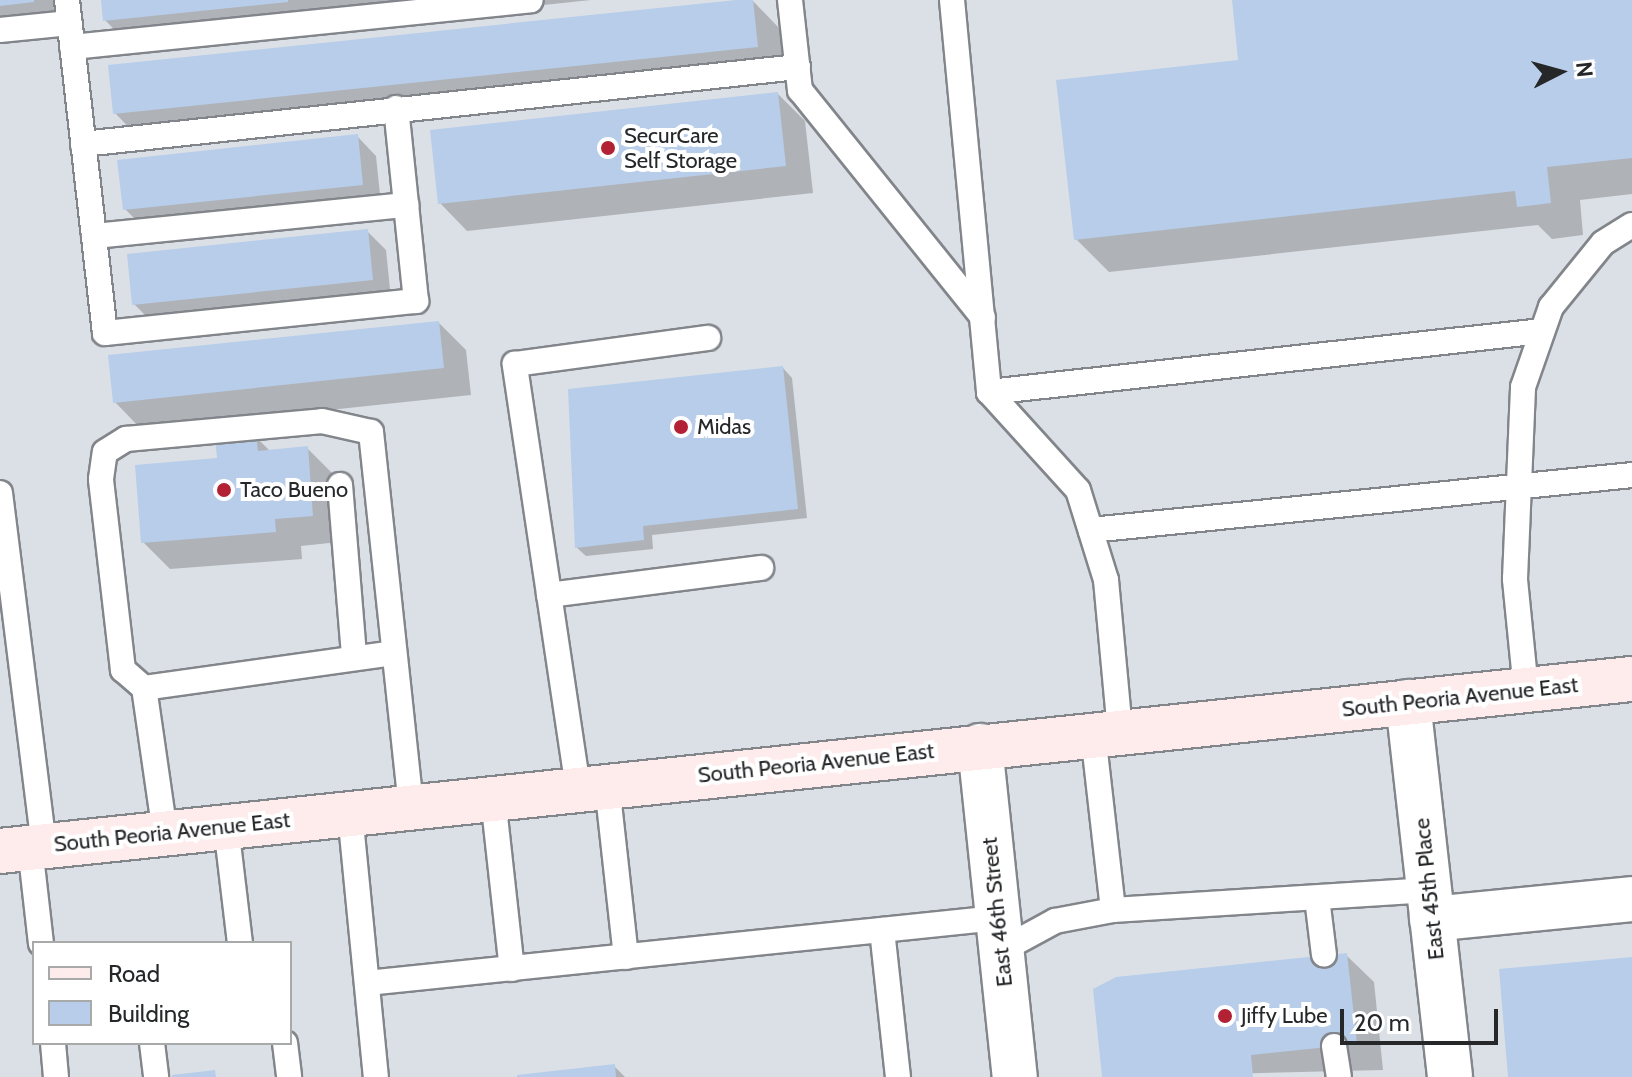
<!DOCTYPE html>
<style>
body{margin:0}
#map{position:relative;width:1632px;height:1077px;overflow:hidden;background:#dbe0e6;font-family:Cabin,sans-serif}
div>[style]{position:absolute}
.shadow>*{inset:0;background:#0003}
.building>*{inset:0;background:#b8cde9}
.roads{filter:drop-shadow(2px 0 #82868b) drop-shadow(-2px 0 #82868b) drop-shadow(0 2px #82868b) drop-shadow(0 -2px #82868b)}
.lane>*{height:24px;margin:-12px;padding:0 12px;transform-origin:12px;border-radius:12px;background:#fff}
.street>*{height:44px;margin:-22px;padding:0 22px;transform-origin:22px;border-radius:22px;background:#fff}
.secondary>*{height:44px;margin:-22px;padding:0 22px;transform-origin:22px;border-radius:22px;background:#feecec}
.dots>*{width:22px;height:22px;translate:-50% -50%;box-sizing:border-box;border:4px solid #fff;border-radius:50%}
span{translate:-50% -50%;white-space:nowrap;text-align:center;line-height:1.15;-webkit-text-stroke:8px #fff;paint-order:stroke}
.poi-label{font-size:22px;color:#252729}
.left{translate:0 -50%;text-align:left}
.street-label{font-size:22px;color:#252729}
.legend{position:absolute;left:32px;top:941px;width:260px;height:104px;box-sizing:border-box;background:#fff;border:2px solid #a8a9a9;margin:0;padding:10px 14px;list-style:none;font-size:24px;color:#252729}
.legend li{display:flex;align-items:center;gap:16px;height:40px}
.legend b{width:40px;border:2px solid #a8a9a9}
.north{position:absolute;left:1520px;top:32px;width:80px;height:80px;-webkit-text-stroke:6px #fff;paint-order:stroke;rotate:84deg;font-size:22px;font-weight:700;line-height:32px;text-align:center;color:#252729}
.north::after{content:'';display:block;margin:auto;width:28px;height:36px;background:#252729;clip-path:polygon(50% 0,100% 100%,50% 72%,0 100%)}
.scale{position:absolute;left:1340px;top:1009px;width:158px;height:36px;box-sizing:border-box;border:4px solid #252729;border-top:0;padding-left:10px;font-size:24px;line-height:28px;white-space:nowrap;color:#252729;-webkit-text-stroke:6px #fff;paint-order:stroke}
</style>
<div id="map">
<div class="shadow">
<i style="clip-path:polygon(0 0,53px 0,56px 29px,0 35px)"></i>
<i style="clip-path:polygon(103px 0,591px 0,132px 48px,105px 20px)"></i>
<i style="clip-path:polygon(752px 0,779px 28px,784px 74px,142px 141px,115px 113px)"></i>
<i style="clip-path:polygon(1234px 0,1632px 0,1632px 194px,1580px 200px,1583px 235px,1552px 239px,1538px 225px,1109px 272px,1076px 239px,1240px 62px)"></i>
<i style="clip-path:polygon(778px 94px,805px 121px,813px 193px,467px 231px,440px 203px)"></i>
<i style="clip-path:polygon(357px 136px,376px 156px,381px 204px,144px 228px,125px 209px)"></i>
<i style="clip-path:polygon(367px 231px,386px 250px,391px 299px,153px 323px,134px 304px)"></i>
<i style="clip-path:polygon(439px 323px,466px 350px,471px 395px,142px 430px,115px 402px)"></i>
<i style="clip-path:polygon(783px 368px,792px 378px,807px 518px,652px 535px,653px 549px,586px 556px,576px 547px)"></i>
<i style="clip-path:polygon(255px 436px,270px 451px,307px 448px,334px 475px,339px 542px,301px 546px,302px 559px,170px 569px,143px 542px,219px 460px)"></i>
<i style="clip-path:polygon(1346px 955px,1374px 982px,1383px 1070px,1105px 1077px)"></i>
<i style="clip-path:polygon(614px 1066px,625px 1077px,517px 1077px)"></i>
</div>
<div class="building">
<i style="clip-path:polygon(0 0,34px 0,34px 2px,0 6px)"></i>
<i style="clip-path:polygon(101px 0,288px 0,288px 2px,103px 21px)"></i>
<i style="clip-path:polygon(736px 0,753px 0,758px 47px,113px 114px,108px 65px)"></i>
<i style="clip-path:polygon(1232px 0,1632px 0,1632px 158px,1547px 167px,1551px 203px,1517px 207px,1515px 191px,1074px 240px,1056px 80px,1238px 60px)"></i>
<i style="clip-path:polygon(778px 92px,786px 166px,438px 204px,430px 130px)"></i>
<i style="clip-path:polygon(358px 134px,363px 185px,123px 210px,117px 160px)"></i>
<i style="clip-path:polygon(368px 229px,373px 280px,132px 305px,127px 254px)"></i>
<i style="clip-path:polygon(439px 321px,444px 368px,113px 403px,108px 355px)"></i>
<i style="clip-path:polygon(783px 366px,798px 509px,643px 526px,644px 540px,575px 548px,568px 389px)"></i>
<i style="clip-path:polygon(256px 434px,258px 451px,308px 446px,313px 516px,275px 519px,276px 532px,141px 543px,135px 465px,217px 458px,215px 438px)"></i>
<i style="clip-path:polygon(1347px 953px,1357px 1044px,1251px 1055px,1253px 1077px,1102px 1077px,1093px 989px,1116px 977px)"></i>
<i style="clip-path:polygon(1632px 957px,1632px 1077px,1508px 1077px,1499px 969px)"></i>
<i style="clip-path:polygon(615px 1064px,616px 1077px,517px 1077px,517px 1075px)"></i>
<i style="clip-path:polygon(215px 1070px,216px 1077px,172px 1077px,172px 1075px)"></i>
</div>
<div class="roads">
<div class="lane">
<i style="left:67px;top:0;width:335px;rotate:83.5deg"></i>
<i style="left:105px;top:333px;width:313px;rotate:-5.9deg"></i>
<i style="left:416px;top:301px;width:194px;rotate:-95.9deg"></i>
<i style="left:790px;top:0;width:91px;rotate:83.7deg"></i>
<i style="left:800px;top:90px;width:292px;rotate:51.2deg"></i>
<i style="left:952px;top:0;width:394px;rotate:84.6deg"></i>
<i style="left:989px;top:392px;width:132px;rotate:47.8deg"></i>
<i style="left:1078px;top:490px;width:94px;rotate:72.7deg"></i>
<i style="left:1106px;top:580px;width:153px;rotate:84.7deg"></i>
<i style="left:0;top:30px;width:70px;rotate:-5.7deg"></i>
<i style="left:72px;top:47px;width:461px;rotate:-5.8deg"></i>
<i style="left:83px;top:144px;width:719px;rotate:-6.15deg"></i>
<i style="left:94px;top:236px;width:314px;rotate:-5.7deg"></i>
<i style="left:989px;top:392px;width:556px;rotate:-6.29deg"></i>
<i style="left:340px;top:485px;width:173px;rotate:85.3deg"></i>
<i style="left:0;top:493px;width:356px;rotate:82.9deg"></i>
<i style="left:1091px;top:530px;width:544px;rotate:-5.8deg"></i>
<i style="left:549px;top:595px;width:214px;rotate:-7.3deg"></i>
<i style="left:144px;top:688px;width:252px;rotate:-8deg"></i>
<i style="left:1526px;top:690px;width:112px;rotate:-95.7deg"></i>
<i style="left:1515px;top:579px;width:192px;rotate:-87.6deg"></i>
<i style="left:1523px;top:387px;width:85px;rotate:-70.7deg"></i>
<i style="left:1551px;top:307px;width:82px;rotate:-50.9deg"></i>
<i style="left:1603px;top:243px;width:34px;rotate:-32deg"></i>
<i style="left:1093px;top:734px;width:177px;rotate:83.5deg"></i>
<i style="left:607px;top:785px;width:173px;rotate:83.7deg"></i>
<i style="left:578px;top:788px;width:429px;rotate:-98.5deg"></i>
<i style="left:515px;top:364px;width:195px;rotate:-7.7deg"></i>
<i style="left:493px;top:798px;width:172px;rotate:83.7deg"></i>
<i style="left:350px;top:813px;width:265px;rotate:84.4deg"></i>
<i style="left:226px;top:826px;width:118px;rotate:83.2deg"></i>
<i style="left:165px;top:833px;width:147px;rotate:-98.2deg"></i>
<i style="left:144px;top:688px;width:28px;rotate:-139deg"></i>
<i style="left:123px;top:670px;width:192px;rotate:-96.6deg"></i>
<i style="left:101px;top:479px;width:27px;rotate:-82deg"></i>
<i style="left:105px;top:452px;width:25px;rotate:-32deg"></i>
<i style="left:126px;top:439px;width:197px;rotate:-5.2deg"></i>
<i style="left:322px;top:421px;width:50px;rotate:12.7deg"></i>
<i style="left:371px;top:432px;width:377px;rotate:83.9deg"></i>
<i style="left:30px;top:847px;width:97px;rotate:83.5deg"></i>
<i style="left:1317px;top:898px;width:57px;rotate:83deg"></i>
<i style="left:882px;top:930px;width:148px;rotate:83.8deg"></i>
<i style="left:1000px;top:951px;width:63px;rotate:-28.6deg"></i>
<i style="left:1055px;top:921px;width:59px;rotate:-10.7deg"></i>
<i style="left:1113px;top:910px;width:317px;rotate:-3.6deg"></i>
<i style="left:367px;top:983px;width:633px;rotate:-5.89deg"></i>
<i style="left:53px;top:1043px;width:34px;rotate:85deg"></i>
<i style="left:152px;top:1043px;width:34px;rotate:83deg"></i>
<i style="left:285px;top:1043px;width:34px;rotate:83deg"></i>
<i style="left:1334px;top:1046px;width:31px;rotate:81deg"></i>
</div>
<div class="street">
<i style="left:1408px;top:702px;width:377px;rotate:83.6deg"></i>
<i style="left:980px;top:746px;width:333px;rotate:84deg"></i>
<i style="left:1432px;top:919px;width:201px;rotate:-5.7deg"></i>
</div>
<div class="secondary">
<i style="left:0;top:851px;width:1641px;rotate:-6.02deg"></i>
</div>
</div>
<div class="dots">
<i style="left:608px;top:148px;background:#b32134"></i>
<i style="left:681px;top:427px;background:#b32134"></i>
<i style="left:224px;top:490px;background:#b32134"></i>
<i style="left:1225px;top:1016px;background:#b32134"></i>
</div>
<div class="poi-label">
<span class="left" style="left:624px;top:148px">SecurCare<br>Self Storage</span>
<span class="left" style="left:697px;top:427px">Midas</span>
<span class="left" style="left:240px;top:490px">Taco Bueno</span>
<span class="left" style="left:1241px;top:1016px">Jiffy Lube</span>
</div>
<div class="street-label">
<span style="left:1460px;top:697px;rotate:-6deg">South Peoria Avenue East</span>
<span style="left:816px;top:763px;rotate:-6deg">South Peoria Avenue East</span>
<span style="left:172px;top:832px;rotate:-6deg">South Peoria Avenue East</span>
<span style="left:1429px;top:889px;rotate:-96deg">East 45th Place</span>
<span style="left:997px;top:912px;rotate:-96deg">East 46th Street</span>
</div>
<ul class="legend">
<li><b style="height:10px;background:#feecec"></b>Road</li>
<li><b style="height:22px;background:#b8cde9"></b>Building</li>
</ul>
<div class="north">N</div>
<div class="scale">20 m</div>
</div>
